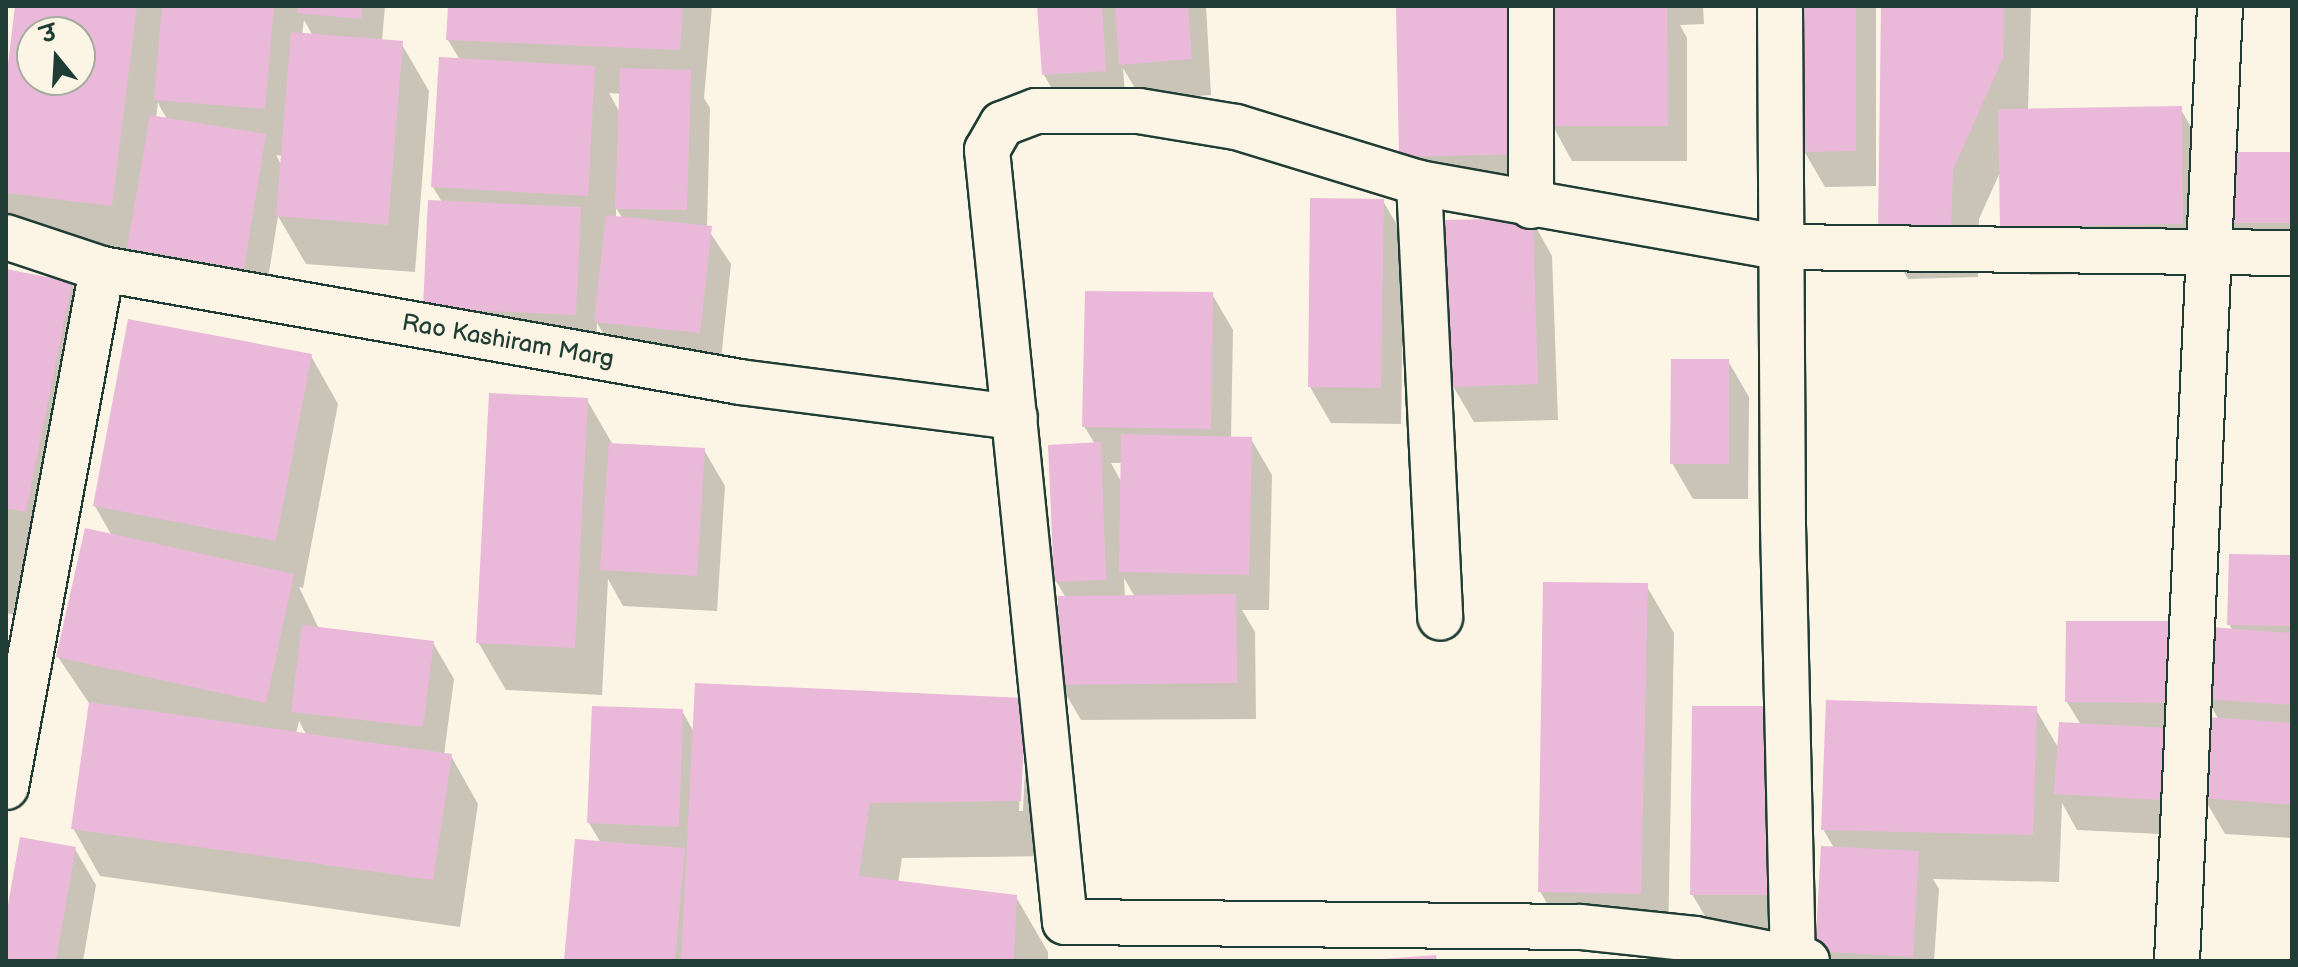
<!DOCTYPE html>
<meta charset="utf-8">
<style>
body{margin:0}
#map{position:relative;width:2298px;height:967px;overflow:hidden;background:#fcf5e5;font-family:"Balsamiq Sans","Playpen Sans Deva",sans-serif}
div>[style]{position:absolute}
.shadow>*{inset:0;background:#0003}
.building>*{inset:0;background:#eab9d9}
.roads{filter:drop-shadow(2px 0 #1f3d34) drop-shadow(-2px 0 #1f3d34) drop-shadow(0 2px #1f3d34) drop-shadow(0 -2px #1f3d34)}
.minor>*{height:44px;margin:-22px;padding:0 22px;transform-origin:22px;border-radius:22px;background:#fcf5e5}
span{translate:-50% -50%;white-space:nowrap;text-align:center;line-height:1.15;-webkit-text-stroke:6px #fcf5e5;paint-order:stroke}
.street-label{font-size:24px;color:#1f3d34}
.frame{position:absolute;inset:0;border:8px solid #1f3d34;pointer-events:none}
.north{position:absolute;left:16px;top:16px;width:80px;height:80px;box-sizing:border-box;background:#fcf5e5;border:2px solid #a4ab9e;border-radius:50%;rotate:342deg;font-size:22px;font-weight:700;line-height:32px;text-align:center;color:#1f3d34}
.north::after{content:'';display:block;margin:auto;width:28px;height:36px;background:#1f3d34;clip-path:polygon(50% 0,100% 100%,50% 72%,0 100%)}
</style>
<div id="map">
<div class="shadow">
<i style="clip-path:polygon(evenodd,17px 6px,385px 6px,382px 41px,401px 43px,429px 91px,415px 272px,306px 264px,278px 216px,264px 304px,22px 238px,6px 211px,6px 69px,9px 74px,17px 6px,304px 20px,313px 36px,302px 35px,304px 20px,17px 6px,32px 32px,80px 32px,80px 80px,32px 80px,32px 32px,17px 6px,158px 102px,161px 109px,168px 120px,156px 118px,158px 102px,17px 6px,276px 155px,283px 156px,282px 166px,276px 155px)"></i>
<i style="clip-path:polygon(evenodd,450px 6px,712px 6px,704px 98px,710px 108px,707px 228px,731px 264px,720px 369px,617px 357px,597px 323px,596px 351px,446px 343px,442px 202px,433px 187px,460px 60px,448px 40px,450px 6px,609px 93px,621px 94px,620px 113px,609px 93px,450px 6px,616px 208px,623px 219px,616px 218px,616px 208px)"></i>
<i style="clip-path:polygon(1039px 6px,1206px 6px,1211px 95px,1142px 100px,1123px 68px,1126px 107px,1065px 111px,1044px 75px)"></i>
<i style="clip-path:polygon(1398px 6px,1703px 6px,1704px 24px,1680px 25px,1687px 38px,1687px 161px,1572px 161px,1555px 130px,1556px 201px,1401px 156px)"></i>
<i style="clip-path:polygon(1803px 6px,1876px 6px,1876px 186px,1825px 187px,1804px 151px)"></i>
<i style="clip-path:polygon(1883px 6px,2031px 6px,2028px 111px,2180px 108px,2208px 156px,2210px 272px,2030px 275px,2002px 227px,2001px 170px,1979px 219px,1978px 277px,1908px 279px,1880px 231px)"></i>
<i style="clip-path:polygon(2292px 154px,2292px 259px,2250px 259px,2229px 223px)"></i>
<i style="clip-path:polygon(1383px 201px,1404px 237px,1401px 424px,1331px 423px,1310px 387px)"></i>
<i style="clip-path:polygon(1532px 220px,1552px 256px,1558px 420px,1474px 422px,1453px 386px)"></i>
<i style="clip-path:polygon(6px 271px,71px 283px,99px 331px,21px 616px,6px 613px)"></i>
<i style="clip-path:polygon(evenodd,1212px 294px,1233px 330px,1231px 438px,1251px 439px,1272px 475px,1269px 610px,1242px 610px,1255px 632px,1256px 719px,1081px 720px,1060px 684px,1066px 598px,1056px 581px,1095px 444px,1084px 426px,1212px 294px,1111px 463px,1123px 463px,1122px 483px,1111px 463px,1212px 294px,1124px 578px,1135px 597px,1125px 597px,1124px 578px)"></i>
<i style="clip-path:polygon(evenodd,311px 356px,338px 404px,303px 588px,299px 587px,319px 629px,433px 643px,454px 679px,444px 755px,451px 756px,478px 804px,460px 927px,100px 876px,73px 828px,91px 706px,58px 657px,112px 536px,95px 506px,311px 356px,299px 721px,307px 736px,296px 734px,299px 721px)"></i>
<i style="clip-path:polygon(1728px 361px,1749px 397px,1748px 499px,1693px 499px,1672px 463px)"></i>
<i style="clip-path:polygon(587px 400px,613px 445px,704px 450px,725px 486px,717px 611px,623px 606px,608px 579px,602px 695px,506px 690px,478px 642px)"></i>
<i style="clip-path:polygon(2292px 557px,2292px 838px,2225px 834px,2204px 798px,2219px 720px,2207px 699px,2233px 631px,2229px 624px)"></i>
<i style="clip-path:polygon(1646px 585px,1674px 633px,1668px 941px,1567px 939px,1540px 891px)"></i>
<i style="clip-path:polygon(2171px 623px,2182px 835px,2077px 830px,2062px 803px,2059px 882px,1933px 879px,1939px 889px,1934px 961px,1823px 961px,1834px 848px,1823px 829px,2035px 708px,2059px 749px,2081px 725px,2067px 702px)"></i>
<i style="clip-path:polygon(evenodd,1025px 699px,1052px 856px,902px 858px,898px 883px,1016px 897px,1048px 952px,1048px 961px,566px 961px,601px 843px,589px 823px,682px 711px,694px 732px,1025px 699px,1022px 751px,1026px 751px,1023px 811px,1019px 811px,1022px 751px)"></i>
<i style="clip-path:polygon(1694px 708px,1798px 931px,1713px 930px,1692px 894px)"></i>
<i style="clip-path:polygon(75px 849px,96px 885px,83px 961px,6px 961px,6px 927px)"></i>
</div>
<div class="building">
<i style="clip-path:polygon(evenodd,15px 6px,137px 6px,112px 206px,6px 193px,6px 81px,15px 6px,32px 32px,80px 32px,80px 80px,32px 80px,32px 32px)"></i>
<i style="clip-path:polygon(162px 6px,274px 6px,265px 109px,154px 100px)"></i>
<i style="clip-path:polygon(298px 6px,362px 6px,361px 19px,297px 13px)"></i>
<i style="clip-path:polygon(448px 6px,683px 6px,680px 50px,446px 40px)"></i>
<i style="clip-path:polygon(1037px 6px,1102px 6px,1106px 71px,1042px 75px)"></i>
<i style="clip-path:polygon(1115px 6px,1188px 6px,1192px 59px,1119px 65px)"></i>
<i style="clip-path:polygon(1396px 6px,1526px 6px,1530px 154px,1399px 157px)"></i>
<i style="clip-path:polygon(1549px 6px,1667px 6px,1668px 126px,1550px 126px)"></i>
<i style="clip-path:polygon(1801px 6px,1856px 6px,1856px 151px,1802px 152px)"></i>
<i style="clip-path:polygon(1881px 6px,2004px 6px,2003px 58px,1953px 170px,1951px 230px,1878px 231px)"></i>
<i style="clip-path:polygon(291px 32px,403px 41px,388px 225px,276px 216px)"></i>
<i style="clip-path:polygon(439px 57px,595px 66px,588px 196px,431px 187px)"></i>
<i style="clip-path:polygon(620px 68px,691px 70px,687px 210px,615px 209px)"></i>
<i style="clip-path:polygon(2182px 106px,2183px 224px,2000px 227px,1998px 109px)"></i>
<i style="clip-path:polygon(150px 115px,266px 134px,244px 269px,127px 248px)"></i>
<i style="clip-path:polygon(2226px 152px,2292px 152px,2292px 223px,2227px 223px)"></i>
<i style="clip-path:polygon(1310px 198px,1384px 199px,1381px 388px,1308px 387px)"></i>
<i style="clip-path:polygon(428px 200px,581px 207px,576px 315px,423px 308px)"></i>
<i style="clip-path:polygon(606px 215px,712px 226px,700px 333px,594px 322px)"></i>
<i style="clip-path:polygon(1533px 218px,1538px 384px,1451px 387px,1445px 220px)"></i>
<i style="clip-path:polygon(6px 269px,72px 282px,26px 512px,6px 508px)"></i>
<i style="clip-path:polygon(1085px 291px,1213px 292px,1211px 429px,1082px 427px)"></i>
<i style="clip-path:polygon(128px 319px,312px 354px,276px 541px,93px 506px)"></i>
<i style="clip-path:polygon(1671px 359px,1729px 359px,1729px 464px,1670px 464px)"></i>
<i style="clip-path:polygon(489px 393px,588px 398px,575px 648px,476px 643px)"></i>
<i style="clip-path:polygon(1121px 434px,1252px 437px,1249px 575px,1119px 572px)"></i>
<i style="clip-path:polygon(1101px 442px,1106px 580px,1054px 582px,1048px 445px)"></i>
<i style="clip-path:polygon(609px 443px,705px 448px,697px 576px,600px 570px)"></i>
<i style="clip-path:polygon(85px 528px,294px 574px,266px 703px,56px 657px)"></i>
<i style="clip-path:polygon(2229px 554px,2292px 555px,2292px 626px,2227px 625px)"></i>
<i style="clip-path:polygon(1543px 582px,1648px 583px,1641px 894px,1538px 892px)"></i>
<i style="clip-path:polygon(1236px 594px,1237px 683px,1058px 685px,1058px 596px)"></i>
<i style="clip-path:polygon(2066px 621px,2173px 621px,2171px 703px,2065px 702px)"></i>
<i style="clip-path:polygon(302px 625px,434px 641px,423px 727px,291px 712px)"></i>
<i style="clip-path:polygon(2210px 627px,2292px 633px,2292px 705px,2205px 699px)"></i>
<i style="clip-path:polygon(695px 683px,1026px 698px,1021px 801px,870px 803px,859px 876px,1017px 895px,1014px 961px,681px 961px)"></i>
<i style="clip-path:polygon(1826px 700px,2037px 706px,2033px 835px,1821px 830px)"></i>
<i style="clip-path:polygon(89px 702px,452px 754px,433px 880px,71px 829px)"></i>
<i style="clip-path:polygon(592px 706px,683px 709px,679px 827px,587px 823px)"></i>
<i style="clip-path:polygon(1692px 706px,1780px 706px,1778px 895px,1690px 895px)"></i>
<i style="clip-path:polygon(2209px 717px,2292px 723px,2292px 805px,2202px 798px)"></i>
<i style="clip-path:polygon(2059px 722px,2167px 728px,2162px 800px,2054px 794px)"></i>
<i style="clip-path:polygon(20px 837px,76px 847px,56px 961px,6px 961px,6px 916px)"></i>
<i style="clip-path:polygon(575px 839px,685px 848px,675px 961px,564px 961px)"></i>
<i style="clip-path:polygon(1821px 846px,1919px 851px,1913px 957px,1815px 951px)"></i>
<i style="clip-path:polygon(1436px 955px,1437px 961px,1383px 961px,1383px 959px)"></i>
</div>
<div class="roads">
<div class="minor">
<i style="left:1780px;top:6px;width:519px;rotate:89.67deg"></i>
<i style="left:1783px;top:525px;width:434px;rotate:88.7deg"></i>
<i style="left:1419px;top:183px;width:435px;rotate:87.2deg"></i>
<i style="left:1531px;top:206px;width:200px;rotate:-90deg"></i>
<i style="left:6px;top:237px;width:101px;rotate:18.4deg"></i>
<i style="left:102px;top:269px;width:648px;rotate:10.04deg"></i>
<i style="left:740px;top:382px;width:277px;rotate:7.3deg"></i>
<i style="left:6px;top:787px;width:527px;rotate:-79.5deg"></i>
<i style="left:1807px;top:961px;width:114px;rotate:-168.9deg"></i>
<i style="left:1695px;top:939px;width:116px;rotate:-174deg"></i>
<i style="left:1580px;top:927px;width:515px;rotate:-179.44deg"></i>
<i style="left:1065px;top:922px;width:776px;rotate:-95.77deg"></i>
<i style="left:987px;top:150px;width:30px;rotate:-60deg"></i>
<i style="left:1002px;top:124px;width:36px;rotate:-21deg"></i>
<i style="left:1036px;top:111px;width:103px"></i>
<i style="left:1139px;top:111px;width:98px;rotate:9.4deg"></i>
<i style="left:1236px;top:127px;width:191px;rotate:17deg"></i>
<i style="left:1419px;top:183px;width:367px;rotate:10.1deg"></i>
<i style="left:1780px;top:247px;width:512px;rotate:0.67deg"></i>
<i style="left:2177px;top:961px;width:956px;rotate:-87.42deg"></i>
</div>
</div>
<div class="street-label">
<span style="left:508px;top:341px;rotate:10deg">Rao Kashiram Marg</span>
</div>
<div class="frame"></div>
<div class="north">उ</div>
</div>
